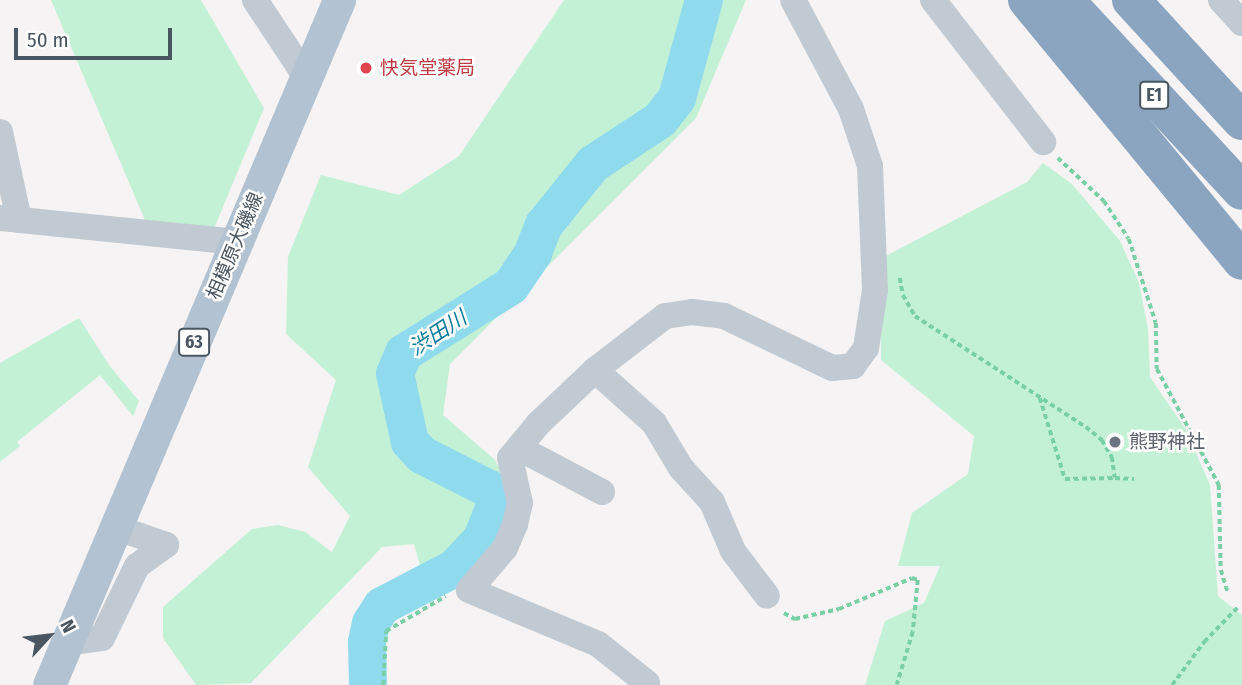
<!DOCTYPE html>
<meta charset="utf-8">
<style>
body{margin:0}
#map{position:relative;width:1242px;height:685px;overflow:hidden;background:#f5f3f3;font-family:"Fira Sans Condensed","Noto Sans JP",sans-serif}
div>[style]{position:absolute}
.green>*{inset:0;background:#c3f1d5}
.river>*{height:38px;margin:-19px;padding:0 19px;transform-origin:19px;border-radius:19px;background:#90daee}
.path>*{height:3.5px;margin-top:-1.75px;transform-origin:0;background:repeating-linear-gradient(90deg,#7ad0a6 0 5px,transparent 0 8.5px)}
.minor>*{height:26px;margin:-13px;padding:0 13px;transform-origin:13px;border-radius:13px;background:#c1cad2}
.major>*{height:33px;margin:-16.5px;padding:0 16.5px;transform-origin:16.5px;border-radius:16.5px;background:#b3c2d1}
.highway>*{height:38px;margin:-19px;padding:0 19px;transform-origin:19px;border-radius:19px;background:#8ba5c1}
.dots>*{width:19px;height:19px;translate:-50% -50%;box-sizing:border-box;border:4px solid #fff;border-radius:50%}
span{translate:-50% -50%;white-space:nowrap;text-align:center;line-height:1.15;-webkit-text-stroke:5px #fff;paint-order:stroke}
.shield-label span{padding:2px 5px;background:#fff;border:2px solid;border-radius:5px;-webkit-text-stroke-width:0}
.shield-label{font-size:18px;color:#4a5661;font-weight:700}
.health-label{font-size:19px;color:#be3a42}
.left{translate:0 -50%;text-align:left}
.street-label{font-size:19px;color:#4a5661}
.worship-label{font-size:19px;color:#5b616d}
.water-label{font-size:21px;color:#0c7c9b;font-style:italic}
.north{position:absolute;left:14px;top:601px;width:70px;height:70px;-webkit-text-stroke:5px #fff;paint-order:stroke;rotate:63deg;font-size:19px;font-weight:700;line-height:28px;text-align:center;color:#4a5661}
.north::after{content:'';display:block;margin:auto;width:24px;height:32px;background:#4a5661;clip-path:polygon(50% 0,100% 100%,50% 72%,0 100%)}
.scale{position:absolute;left:14px;top:28px;width:158px;height:32px;box-sizing:border-box;border:4px solid #4a5661;border-top:0;padding-left:9px;font-size:21px;line-height:24px;white-space:nowrap;color:#4a5661;-webkit-text-stroke:5px #fff;paint-order:stroke}
</style>
<div id="map">
<div class="green">
<i style="clip-path:polygon(51px 0,201px 0,264px 108px,213px 231px,148px 227px)"></i>
<i style="clip-path:polygon(564px 0,746px 0,696px 118px,450px 364px,443px 415px,494px 459px,512px 490px,508px 523px,485px 558px,463px 578px,421px 569px,414px 544px,382px 547px,251px 683px,196px 685px,163px 638px,163px 607px,252px 529px,278px 525px,305px 532px,332px 552px,350px 516px,308px 467px,336px 380px,286px 334px,288px 257px,321px 175px,399px 195px,459px 156px)"></i>
<i style="clip-path:polygon(1043px 163px,1072px 184px,1120px 241px,1139px 283px,1148px 329px,1150px 377px,1186px 430px,1210px 485px,1218px 596px,1242px 615px,1242px 685px,865px 685px,885px 621px,924px 603px,940px 566px,898px 566px,912px 513px,968px 474px,974px 436px,881px 360px,880px 259px,1027px 182px)"></i>
<i style="clip-path:polygon(79px 318px,109px 365px,139px 401px,133px 416px,100px 375px,17px 442px,20px 446px,0 462px,0 363px)"></i>
</div>
<div class="river">
<i style="left:368px;top:685px;width:43px;rotate:-91.3deg"></i>
<i style="left:367px;top:642px;width:19px;rotate:-78deg"></i>
<i style="left:371px;top:623px;width:20px;rotate:-57deg"></i>
<i style="left:382px;top:606px;width:82px;rotate:-27.5deg"></i>
<i style="left:455px;top:568px;width:40px;rotate:-47deg"></i>
<i style="left:482px;top:539px;width:44px;rotate:-68.7deg"></i>
<i style="left:498px;top:498px;width:13px;rotate:-135deg"></i>
<i style="left:489px;top:489px;width:75px;rotate:-153.1deg"></i>
<i style="left:422px;top:455px;width:18px;rotate:-133deg"></i>
<i style="left:410px;top:442px;width:70px;rotate:-102.4deg"></i>
<i style="left:395px;top:374px;width:23px;rotate:-67deg"></i>
<i style="left:404px;top:353px;width:126px;rotate:-32.1deg"></i>
<i style="left:511px;top:286px;width:40px;rotate:-56deg"></i>
<i style="left:533px;top:253px;width:30px;rotate:-69deg"></i>
<i style="left:544px;top:225px;width:78px;rotate:-51.2deg"></i>
<i style="left:593px;top:164px;width:80px;rotate:-33.3deg"></i>
<i style="left:660px;top:120px;width:28px;rotate:-52deg"></i>
<i style="left:677px;top:98px;width:102px;rotate:-74.6deg"></i>
</div>
<div class="path">
<i style="left:1058px;top:158px;width:63px;rotate:43.1deg"></i>
<i style="left:1104px;top:201px;width:45px;rotate:56.7deg"></i>
<i style="left:1129px;top:239px;width:88px;rotate:72.2deg"></i>
<i style="left:1156px;top:323px;width:46px;rotate:88.8deg"></i>
<i style="left:1157px;top:369px;width:132px;rotate:61.9deg"></i>
<i style="left:1219px;top:485px;width:85px;rotate:88.7deg"></i>
<i style="left:1221px;top:570px;width:24px;rotate:73deg"></i>
<i style="left:900px;top:278px;width:17px;rotate:80deg"></i>
<i style="left:903px;top:295px;width:24px;rotate:60deg"></i>
<i style="left:915px;top:316px;width:204px;rotate:33deg"></i>
<i style="left:1086px;top:427px;width:21px;rotate:39deg"></i>
<i style="left:1102px;top:440px;width:20px;rotate:60deg"></i>
<i style="left:1112px;top:457px;width:21px;rotate:82deg"></i>
<i style="left:1115px;top:478px;width:19px;rotate:3deg"></i>
<i style="left:1040px;top:398px;width:85px;rotate:72.8deg"></i>
<i style="left:1065px;top:479px;width:50px;rotate:-1.1deg"></i>
<i style="left:784px;top:613px;width:13px;rotate:29deg"></i>
<i style="left:795px;top:619px;width:45px;rotate:-12.8deg"></i>
<i style="left:839px;top:609px;width:79px;rotate:-23deg"></i>
<i style="left:912px;top:578px;width:6px;rotate:18deg"></i>
<i style="left:918px;top:580px;width:52px;rotate:95.5deg"></i>
<i style="left:913px;top:632px;width:55px;rotate:106.8deg"></i>
<i style="left:383px;top:685px;width:54px;rotate:-86.8deg"></i>
<i style="left:386px;top:631px;width:69px;rotate:-30.3deg"></i>
<i style="left:1172px;top:685px;width:54px;rotate:-53.3deg"></i>
<i style="left:1204px;top:642px;width:49px;rotate:-45.8deg"></i>
</div>
<div class="minor">
<i style="left:255px;top:0;width:92px;rotate:56.5deg"></i>
<i style="left:933px;top:0;width:180px;rotate:52.2deg"></i>
<i style="left:1221px;top:0;width:31px;rotate:48deg"></i>
<i style="left:0;top:132px;width:90px;rotate:77.8deg"></i>
<i style="left:0;top:218px;width:238px;rotate:5.8deg"></i>
<i style="left:595px;top:370px;width:79px;rotate:41.9deg"></i>
<i style="left:654px;top:423px;width:52px;rotate:59deg"></i>
<i style="left:681px;top:468px;width:46px;rotate:47.6deg"></i>
<i style="left:712px;top:502px;width:53px;rotate:66.8deg"></i>
<i style="left:733px;top:551px;width:56px;rotate:52.9deg"></i>
<i style="left:519px;top:448px;width:94px;rotate:27.9deg"></i>
<i style="left:115px;top:527px;width:54px;rotate:19.4deg"></i>
<i style="left:67px;top:643px;width:35px;rotate:-8deg"></i>
<i style="left:102px;top:638px;width:80px;rotate:-64.1deg"></i>
<i style="left:137px;top:566px;width:36px;rotate:-36deg"></i>
<i style="left:647px;top:683px;width:63px;rotate:-141.5deg"></i>
<i style="left:598px;top:644px;width:140px;rotate:-157.3deg"></i>
<i style="left:469px;top:590px;width:55px;rotate:-49.4deg"></i>
<i style="left:505px;top:548px;width:26px;rotate:-67deg"></i>
<i style="left:515px;top:524px;width:22px;rotate:-77deg"></i>
<i style="left:520px;top:503px;width:46px;rotate:-102.5deg"></i>
<i style="left:510px;top:458px;width:45px;rotate:-50.4deg"></i>
<i style="left:539px;top:423px;width:77px;rotate:-43.4deg"></i>
<i style="left:595px;top:370px;width:88px;rotate:-37.6deg"></i>
<i style="left:665px;top:316px;width:27px;rotate:-8deg"></i>
<i style="left:692px;top:312px;width:32px;rotate:7deg"></i>
<i style="left:724px;top:316px;width:120px;rotate:25.7deg"></i>
<i style="left:832px;top:368px;width:21px;rotate:-5deg"></i>
<i style="left:853px;top:366px;width:22px;rotate:-54deg"></i>
<i style="left:866px;top:348px;width:59px;rotate:-81.2deg"></i>
<i style="left:875px;top:290px;width:124px;rotate:-92.3deg"></i>
<i style="left:870px;top:166px;width:60px;rotate:-108.4deg"></i>
<i style="left:851px;top:109px;width:123px;rotate:-118deg"></i>
</div>
<div class="major">
<i style="left:49px;top:685px;width:744px;rotate:-67.05deg"></i>
</div>
<div class="highway">
<i style="left:1027px;top:0;width:338px;rotate:50.5deg"></i>
<i style="left:1065px;top:0;width:260px;rotate:47.2deg"></i>
<i style="left:1131px;top:0;width:164px;rotate:47.5deg"></i>
</div>
<div class="dots">
<i style="left:366px;top:68px;background:#e0444e"></i>
<i style="left:1115px;top:442px;background:#6b7280"></i>
</div>
<div class="shield-label">
<span style="left:1154px;top:95px">E1</span>
<span style="left:194px;top:342px">63</span>
</div>
<div class="health-label">
<span class="left" style="left:380px;top:68px">快気堂薬局</span>
</div>
<div class="street-label">
<span style="left:235px;top:246px;rotate:-67deg">相模原大磯線</span>
</div>
<div class="worship-label">
<span class="left" style="left:1129px;top:442px">熊野神社</span>
</div>
<div class="water-label">
<span style="left:438px;top:333px;rotate:-33deg">渋田川</span>
</div>
<div class="north">N</div>
<div class="scale">50 m</div>
</div>
